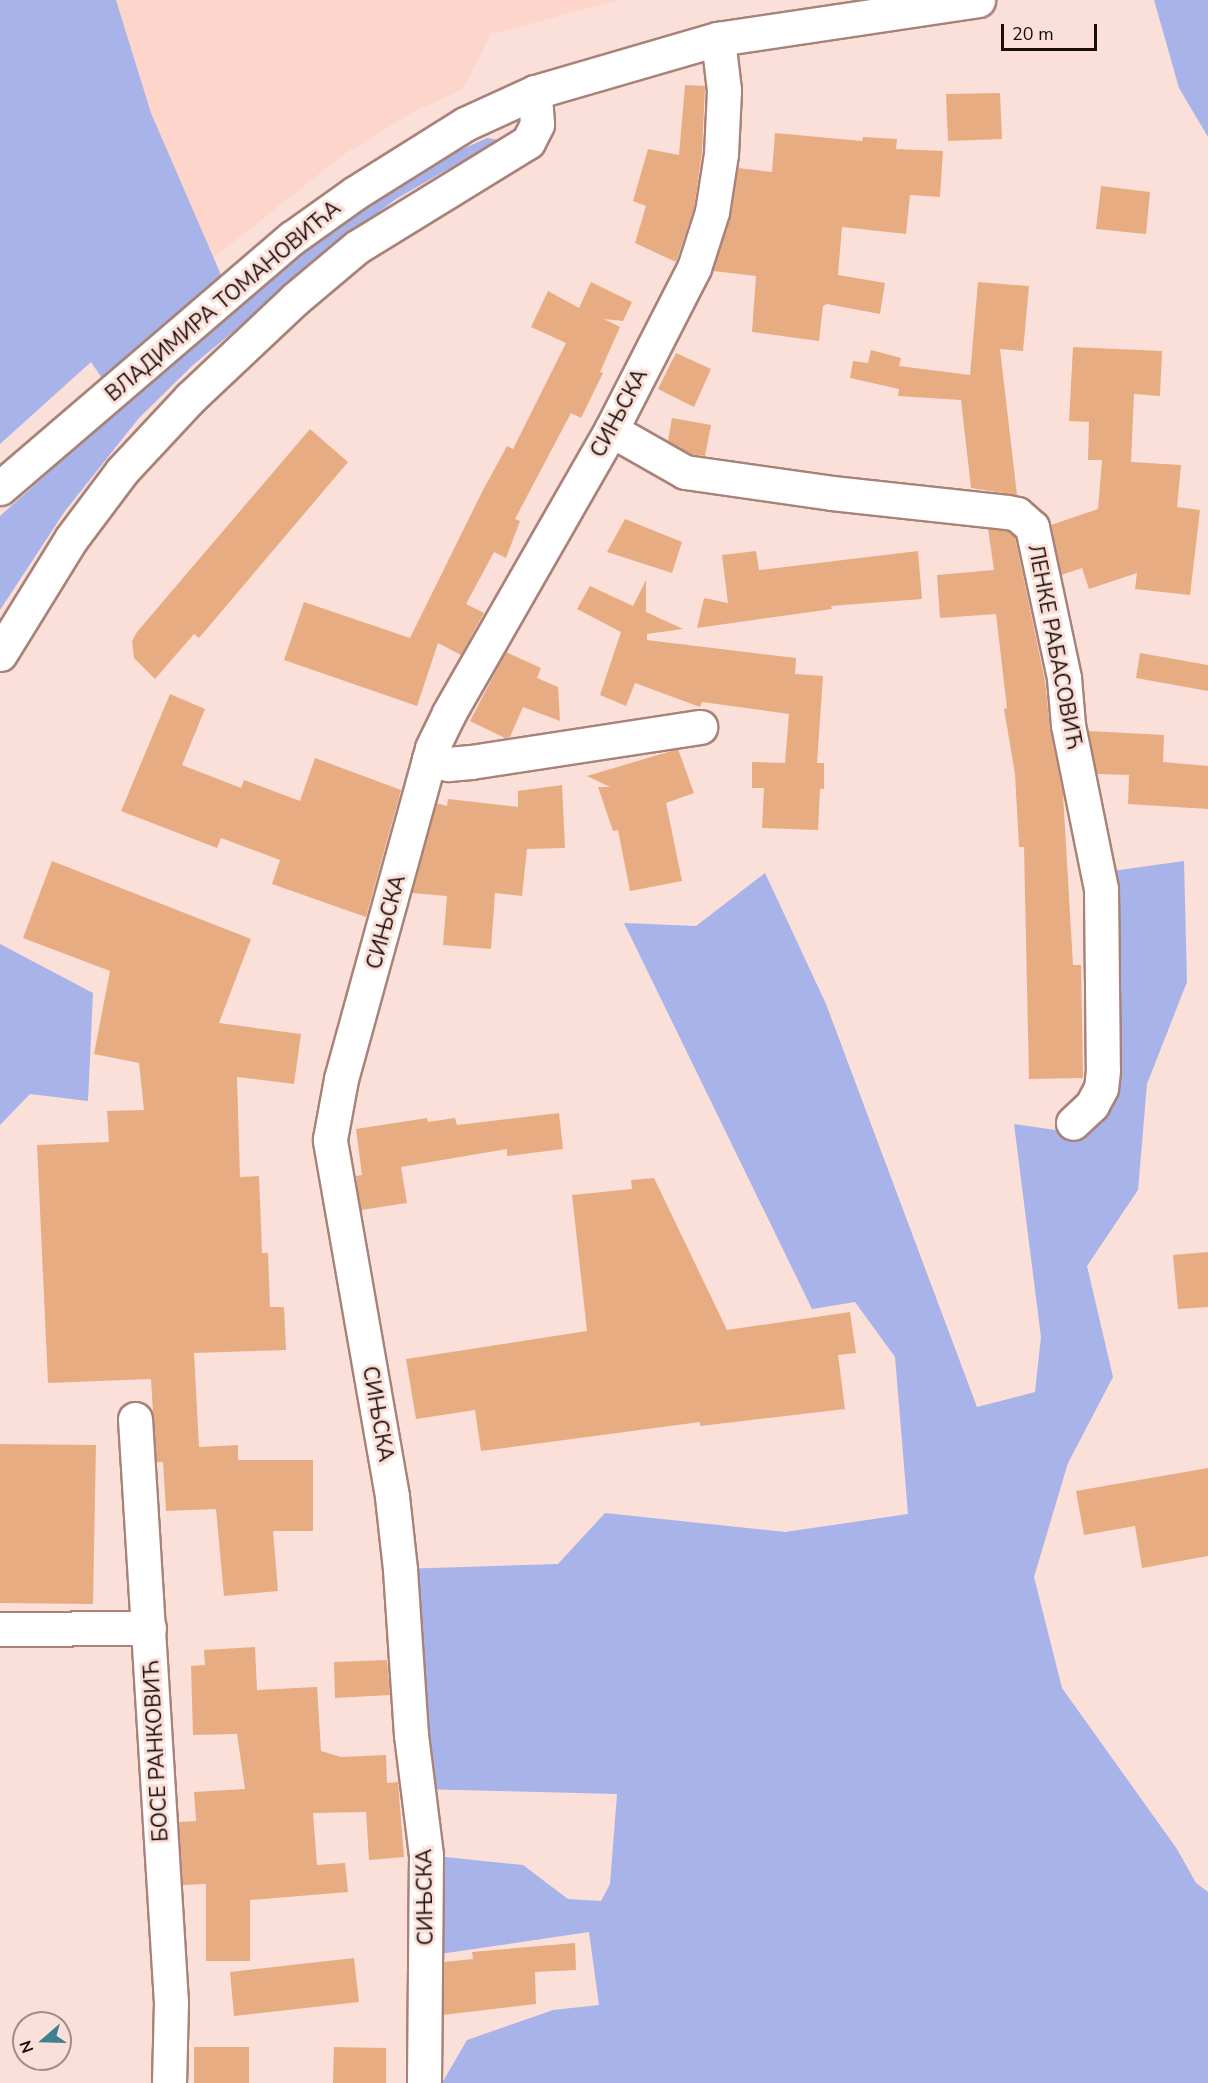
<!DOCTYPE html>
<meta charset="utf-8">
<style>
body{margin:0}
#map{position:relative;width:1208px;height:2083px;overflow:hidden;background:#fae0d9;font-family:"Nunito Sans",sans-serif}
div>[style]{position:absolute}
.built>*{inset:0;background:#fed5ca}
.green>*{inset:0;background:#a8b3e9}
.building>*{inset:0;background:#e8ac83}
.roads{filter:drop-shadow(2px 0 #a98278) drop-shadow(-2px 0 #a98278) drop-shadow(0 2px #a98278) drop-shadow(0 -2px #a98278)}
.minor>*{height:33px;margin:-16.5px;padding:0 16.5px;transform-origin:16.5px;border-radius:16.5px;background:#fff}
span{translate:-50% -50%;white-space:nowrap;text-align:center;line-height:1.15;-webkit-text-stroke:6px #fae0d9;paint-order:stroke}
.street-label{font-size:21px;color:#1b0d0a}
.north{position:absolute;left:12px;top:2011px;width:60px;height:60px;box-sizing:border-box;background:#fae0d9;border:2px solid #a18c86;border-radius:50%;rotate:250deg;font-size:16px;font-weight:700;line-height:24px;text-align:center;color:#1b0d0a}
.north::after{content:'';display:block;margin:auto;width:21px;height:27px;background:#3d8090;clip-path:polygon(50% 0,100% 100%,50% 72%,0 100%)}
.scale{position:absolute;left:1001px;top:24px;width:96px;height:27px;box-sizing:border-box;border:3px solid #1b0d0a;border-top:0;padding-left:8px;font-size:18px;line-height:21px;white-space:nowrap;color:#1b0d0a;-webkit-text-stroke:4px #fae0d9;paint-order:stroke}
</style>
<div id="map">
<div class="built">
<i style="clip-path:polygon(116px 0,620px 0,491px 34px,463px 89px,411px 113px,343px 155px,212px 259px,151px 113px)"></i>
</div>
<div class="green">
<i style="clip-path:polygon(0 0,116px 0,151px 113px,228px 291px,112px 393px,91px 362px,0 444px)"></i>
<i style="clip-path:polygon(1154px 0,1208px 0,1208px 137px,1179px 88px)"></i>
<i style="clip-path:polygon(487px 138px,499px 140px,396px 199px,358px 228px,193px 365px,139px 418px,65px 511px,0 610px,0 516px,293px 254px,391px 188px,438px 160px)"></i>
<i style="clip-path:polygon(1184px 861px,1187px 982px,1147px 1084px,1138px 1190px,1087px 1266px,1113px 1377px,1068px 1463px,1034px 1577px,1062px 1688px,1177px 1849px,1196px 1883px,1208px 1892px,1208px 2083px,442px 2083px,467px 2040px,553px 2010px,599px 2005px,589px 1932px,426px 1956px,426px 1855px,523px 1865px,568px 1899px,601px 1901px,610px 1884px,617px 1794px,417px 1789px,400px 1569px,558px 1564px,605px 1513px,785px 1532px,908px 1514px,895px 1357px,855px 1302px,812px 1309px,624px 923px,696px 926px,765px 873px,826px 1004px,977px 1407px,1035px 1392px,1041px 1337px,1014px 1124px,1083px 1134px,1105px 872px)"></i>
<i style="clip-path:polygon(0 944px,93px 993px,88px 1101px,30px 1094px,0 1125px)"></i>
</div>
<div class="building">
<i style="clip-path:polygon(685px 85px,705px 86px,702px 152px,694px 208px,676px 262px,635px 243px,646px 206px,633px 201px,648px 149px,679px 155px)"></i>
<i style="clip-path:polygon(1000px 93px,1002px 139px,948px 141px,946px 94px)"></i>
<i style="clip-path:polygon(775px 133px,862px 141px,863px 137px,897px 139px,896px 149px,943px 151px,940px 197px,910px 195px,906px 234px,842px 227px,838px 275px,885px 283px,880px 314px,827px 304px,823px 306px,819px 341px,752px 332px,756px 276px,713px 271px,730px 218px,738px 168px,772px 172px)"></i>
<i style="clip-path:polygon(1101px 186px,1150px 192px,1146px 234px,1096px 229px)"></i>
<i style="clip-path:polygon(591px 282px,632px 302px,623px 321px,604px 319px,620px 327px,600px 372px,603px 373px,581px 418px,571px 413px,515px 519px,520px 521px,506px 558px,494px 552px,466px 604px,484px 613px,461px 655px,438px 643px,417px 706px,284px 660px,304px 602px,410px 638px,482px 492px,507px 446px,513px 449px,566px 343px,531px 327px,548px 291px,579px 308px)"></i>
<i style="clip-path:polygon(978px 282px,1029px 286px,1023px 351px,1000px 349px,1017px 495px,971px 488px,961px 400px,898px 396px,899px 389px,850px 378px,853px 361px,868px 363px,871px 350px,901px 358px,899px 366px,970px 375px)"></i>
<i style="clip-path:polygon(1073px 347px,1162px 351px,1160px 396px,1134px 394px,1131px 462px,1181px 465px,1177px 507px,1200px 510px,1190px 595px,1135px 589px,1137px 573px,1089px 589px,1082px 568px,1061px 575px,1051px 525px,1098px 509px,1102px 460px,1088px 460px,1089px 422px,1069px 421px)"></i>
<i style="clip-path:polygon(676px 353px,711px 369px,694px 407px,658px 389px)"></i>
<i style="clip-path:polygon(672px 418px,711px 425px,705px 456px,691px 454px,668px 441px)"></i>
<i style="clip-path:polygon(310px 429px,348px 462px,199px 638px,194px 634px,155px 679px,134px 658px,132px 641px,137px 632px)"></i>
<i style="clip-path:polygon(625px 519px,682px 542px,672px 573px,607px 552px)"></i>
<i style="clip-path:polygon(988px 529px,1008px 531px,1015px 537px,1045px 681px,1050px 729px,1063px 794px,1073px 965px,1081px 965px,1083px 1078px,1029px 1079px,1024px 847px,1019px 847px,1015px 774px,1004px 709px,1007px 708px,996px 614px,940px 618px,937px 575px,994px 570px)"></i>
<i style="clip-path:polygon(756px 551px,759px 570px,918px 551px,922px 599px,831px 606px,832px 609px,697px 628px,704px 598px,728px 603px,722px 555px)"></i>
<i style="clip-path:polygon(646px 580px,646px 612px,683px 629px,647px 634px,647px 640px,796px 658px,795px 674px,823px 676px,817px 763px,824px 763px,824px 789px,820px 789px,818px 830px,762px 828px,764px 788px,752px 788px,752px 762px,785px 763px,789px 714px,702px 702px,700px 707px,635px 683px,626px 706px,600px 695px,621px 632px,577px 609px,590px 586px,633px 606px)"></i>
<i style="clip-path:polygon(506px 652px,541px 668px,537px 678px,558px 687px,560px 721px,523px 707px,510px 737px,505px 738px,470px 721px)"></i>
<i style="clip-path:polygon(1140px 653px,1208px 665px,1208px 691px,1136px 678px)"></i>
<i style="clip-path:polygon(170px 694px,205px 709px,182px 765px,241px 788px,244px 780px,300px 801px,315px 758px,401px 790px,366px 917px,272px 884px,280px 860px,221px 838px,217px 848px,121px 811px)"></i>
<i style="clip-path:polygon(1088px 731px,1164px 735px,1163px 762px,1208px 766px,1208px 809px,1128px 804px,1129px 775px,1097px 774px)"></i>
<i style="clip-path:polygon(678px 749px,694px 793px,666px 803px,682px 881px,630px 891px,618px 830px,613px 831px,598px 787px,610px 787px,587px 776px)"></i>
<i style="clip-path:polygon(562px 785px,565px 848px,527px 849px,522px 896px,495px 893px,491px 949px,443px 945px,447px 896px,412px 893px,436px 803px,447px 806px,448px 799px,518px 807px,518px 791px)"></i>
<i style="clip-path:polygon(52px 861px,251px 939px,219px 1023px,301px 1034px,294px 1084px,237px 1077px,240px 1177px,259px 1176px,262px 1253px,268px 1253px,270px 1307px,284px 1307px,286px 1350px,194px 1353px,199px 1447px,238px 1445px,238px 1460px,313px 1460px,313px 1531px,273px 1531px,278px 1591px,224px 1596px,216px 1509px,166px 1511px,163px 1462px,156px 1462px,151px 1379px,48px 1383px,37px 1145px,109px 1142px,107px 1111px,144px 1110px,139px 1063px,94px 1054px,110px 971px,23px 938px)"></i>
<i style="clip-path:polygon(559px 1113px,563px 1149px,507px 1156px,507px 1149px,401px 1167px,407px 1203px,361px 1210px,356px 1176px,362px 1175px,356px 1129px,427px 1118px,428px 1122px,455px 1118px,457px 1125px)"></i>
<i style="clip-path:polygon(654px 1178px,727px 1330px,850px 1312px,856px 1353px,838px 1355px,845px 1409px,700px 1426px,700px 1422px,481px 1451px,475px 1410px,416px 1419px,406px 1359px,587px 1331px,572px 1195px,632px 1189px,631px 1180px)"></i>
<i style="clip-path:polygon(1208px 1252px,1208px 1307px,1178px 1309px,1173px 1255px)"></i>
<i style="clip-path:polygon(0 1444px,96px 1445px,93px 1604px,0 1603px)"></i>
<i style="clip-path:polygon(1208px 1468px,1208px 1556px,1142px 1568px,1135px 1526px,1084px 1535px,1076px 1491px)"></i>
<i style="clip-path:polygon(255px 1647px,257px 1690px,317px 1687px,321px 1751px,341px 1757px,386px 1755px,387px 1783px,398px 1782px,404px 1857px,369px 1860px,366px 1812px,313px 1813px,317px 1865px,345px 1863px,348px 1892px,250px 1900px,250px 1961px,206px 1961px,206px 1884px,183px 1885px,179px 1822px,196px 1821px,194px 1792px,245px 1789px,237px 1734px,193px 1735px,191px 1666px,205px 1665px,204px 1650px)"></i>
<i style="clip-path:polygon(387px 1660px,390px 1695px,335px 1698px,334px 1662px)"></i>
<i style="clip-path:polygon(575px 1943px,576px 1970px,535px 1972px,536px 2004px,443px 2015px,444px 1962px,473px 1959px,472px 1952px)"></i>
<i style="clip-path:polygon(354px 1958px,359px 2002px,234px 2016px,230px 1972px)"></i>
<i style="clip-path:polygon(194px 2047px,249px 2047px,249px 2083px,194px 2083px)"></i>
<i style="clip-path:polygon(334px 2047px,386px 2048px,386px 2083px,333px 2083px)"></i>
</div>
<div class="roads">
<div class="minor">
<i style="left:611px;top:430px;width:85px;rotate:29.6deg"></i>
<i style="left:685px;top:472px;width:148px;rotate:8.1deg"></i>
<i style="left:832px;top:493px;width:176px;rotate:6.2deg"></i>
<i style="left:1007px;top:512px;width:10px;rotate:11deg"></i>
<i style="left:1017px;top:514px;width:20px;rotate:41deg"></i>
<i style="left:1032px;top:527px;width:154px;rotate:78deg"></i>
<i style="left:1064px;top:678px;width:47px;rotate:85.1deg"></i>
<i style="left:1068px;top:725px;width:167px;rotate:78.6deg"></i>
<i style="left:1101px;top:889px;width:181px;rotate:89.4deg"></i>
<i style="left:1103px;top:1070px;width:18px;rotate:96deg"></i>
<i style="left:1101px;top:1088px;width:19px;rotate:118deg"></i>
<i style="left:1092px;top:1105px;width:26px;rotate:137deg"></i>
<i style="left:0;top:488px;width:384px;rotate:-40.6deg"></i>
<i style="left:292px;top:238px;width:77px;rotate:-35.5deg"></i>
<i style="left:355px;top:193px;width:130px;rotate:-32.1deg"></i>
<i style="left:465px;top:124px;width:77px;rotate:-24.6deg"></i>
<i style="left:535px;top:92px;width:191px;rotate:-16.2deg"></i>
<i style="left:718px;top:39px;width:263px;rotate:-8.5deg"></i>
<i style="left:0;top:654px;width:135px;rotate:-58.3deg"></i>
<i style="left:71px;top:539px;width:85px;rotate:-53.1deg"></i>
<i style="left:122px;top:471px;width:100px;rotate:-47deg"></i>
<i style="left:190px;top:398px;width:144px;rotate:-43.3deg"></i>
<i style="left:295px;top:299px;width:81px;rotate:-40deg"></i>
<i style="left:357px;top:247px;width:201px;rotate:-31.6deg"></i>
<i style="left:528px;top:142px;width:20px;rotate:-63deg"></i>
<i style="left:537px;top:124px;width:32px;rotate:-94deg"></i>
<i style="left:429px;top:759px;width:20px;rotate:15deg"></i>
<i style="left:448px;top:764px;width:23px;rotate:-5deg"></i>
<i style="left:471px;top:762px;width:232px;rotate:-8.7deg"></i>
<i style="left:135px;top:1419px;width:584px;rotate:86.47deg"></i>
<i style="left:171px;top:2002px;width:81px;rotate:91.4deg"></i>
<i style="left:0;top:1629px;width:149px;rotate:-0.4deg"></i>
<i style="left:424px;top:2083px;width:228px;rotate:-89.5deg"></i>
<i style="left:426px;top:1855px;width:121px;rotate:-97.1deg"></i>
<i style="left:411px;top:1735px;width:166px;rotate:-93.8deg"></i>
<i style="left:400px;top:1569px;width:73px;rotate:-96.3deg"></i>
<i style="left:392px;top:1496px;width:362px;rotate:-99.9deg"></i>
<i style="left:330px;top:1139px;width:61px;rotate:-79.6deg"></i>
<i style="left:341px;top:1079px;width:343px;rotate:-74.6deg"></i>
<i style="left:432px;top:748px;width:39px;rotate:-64deg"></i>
<i style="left:449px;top:713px;width:326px;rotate:-60.2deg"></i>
<i style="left:611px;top:430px;width:182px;rotate:-62.9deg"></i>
<i style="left:694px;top:268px;width:59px;rotate:-72.2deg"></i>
<i style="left:712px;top:212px;width:59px;rotate:-81.2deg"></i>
<i style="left:721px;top:154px;width:64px;rotate:-87.3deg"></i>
<i style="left:724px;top:90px;width:51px;rotate:-96.7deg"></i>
</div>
</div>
<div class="street-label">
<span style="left:223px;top:301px;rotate:-40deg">ВЛАДИМИРА ТОМАНОВИЋА</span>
<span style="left:619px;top:413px;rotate:-62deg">СИЊСКА</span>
<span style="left:1055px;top:647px;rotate:79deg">ЛЕНКЕ РАБАСОВИЋ</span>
<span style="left:386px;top:922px;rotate:-75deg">СИЊСКА</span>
<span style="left:378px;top:1414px;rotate:80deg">СИЊСКА</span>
<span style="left:156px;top:1751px;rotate:-93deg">БОСЕ РАНКОВИЋ</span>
<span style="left:425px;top:1897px;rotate:-91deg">СИЊСКА</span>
</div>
<div class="north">N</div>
<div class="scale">20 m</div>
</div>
